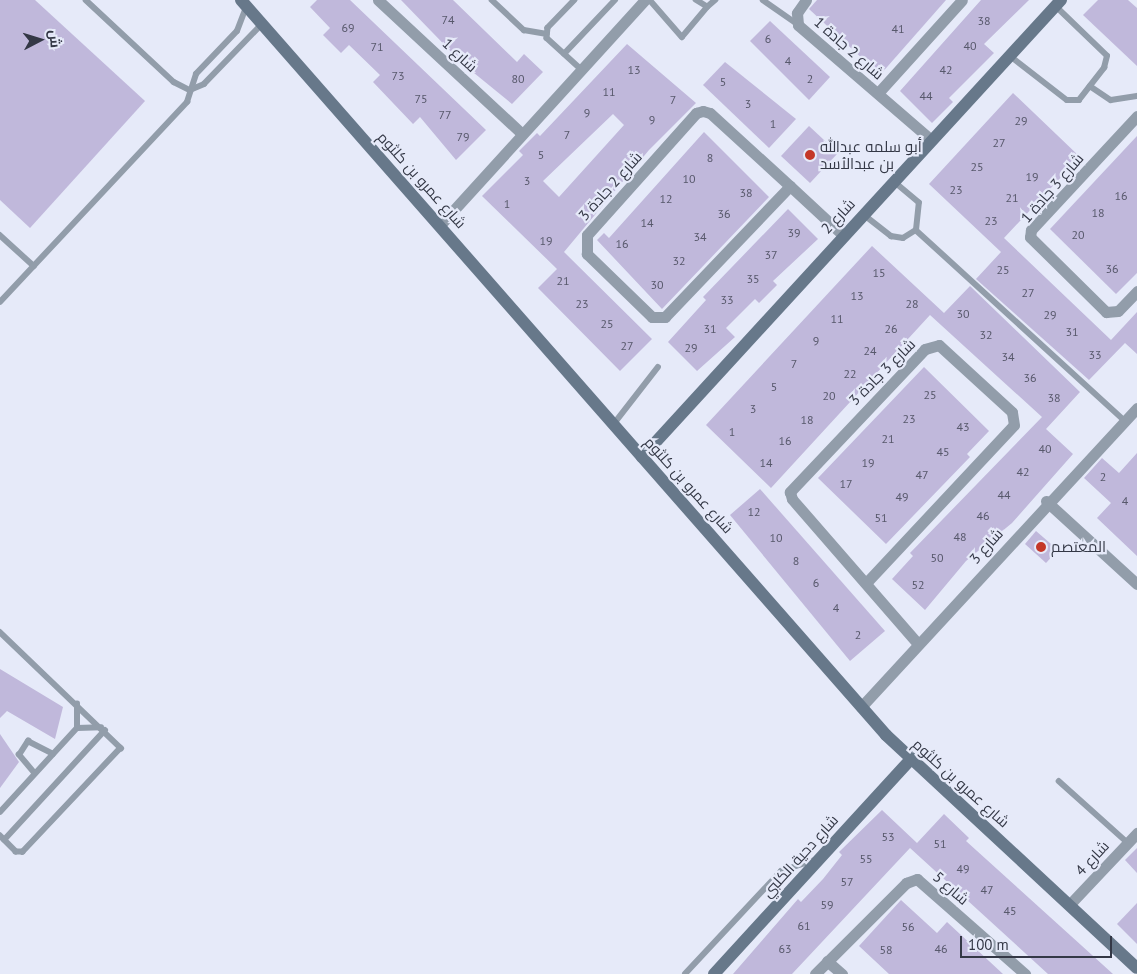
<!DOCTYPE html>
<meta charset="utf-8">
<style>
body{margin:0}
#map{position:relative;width:1137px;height:974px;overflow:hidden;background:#e6eaf9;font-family:"PT Sans",Cairo,sans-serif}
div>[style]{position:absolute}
.building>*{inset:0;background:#c0b8db}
.lane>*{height:5.5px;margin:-2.75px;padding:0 2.75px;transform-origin:2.75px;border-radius:2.75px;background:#929daa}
.street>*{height:11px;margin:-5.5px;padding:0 5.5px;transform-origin:5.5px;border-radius:5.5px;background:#929daa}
.secondary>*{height:12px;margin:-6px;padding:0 6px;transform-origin:6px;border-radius:6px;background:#67788a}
.dots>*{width:14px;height:14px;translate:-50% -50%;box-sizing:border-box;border:2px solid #e6eaf9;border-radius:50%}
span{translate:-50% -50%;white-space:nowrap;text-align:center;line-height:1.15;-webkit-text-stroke:4.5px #e6eaf9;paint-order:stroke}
.number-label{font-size:12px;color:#57586b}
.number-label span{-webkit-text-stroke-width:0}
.street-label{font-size:15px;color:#343846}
.poi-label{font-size:15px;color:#343846}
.left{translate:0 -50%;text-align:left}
.north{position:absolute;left:15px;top:15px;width:50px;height:50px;-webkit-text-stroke:4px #e6eaf9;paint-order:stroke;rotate:85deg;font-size:14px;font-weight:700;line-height:20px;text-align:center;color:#343846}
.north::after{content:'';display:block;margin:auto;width:18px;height:22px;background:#343846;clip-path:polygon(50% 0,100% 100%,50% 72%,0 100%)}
.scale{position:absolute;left:960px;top:936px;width:152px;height:22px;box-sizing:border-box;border:2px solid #343846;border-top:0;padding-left:6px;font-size:15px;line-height:18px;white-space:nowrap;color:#343846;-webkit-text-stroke:4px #e6eaf9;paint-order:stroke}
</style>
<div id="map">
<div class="building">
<i style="clip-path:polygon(0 0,35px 0,145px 101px,30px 228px,0 200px)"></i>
<i style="clip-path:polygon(317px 0,350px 0,486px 130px,456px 160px,420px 117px,413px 124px,373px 82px,380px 75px,349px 45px,341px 53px,323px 35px,330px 28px,310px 7px)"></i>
<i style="clip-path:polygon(401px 0,453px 0,517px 62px,524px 54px,543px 72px,512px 104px,463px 64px)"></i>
<i style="clip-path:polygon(817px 0,946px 0,880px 75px,809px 9px)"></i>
<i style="clip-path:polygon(981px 0,1029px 0,984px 44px,994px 53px,949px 98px,953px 102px,932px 123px,900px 91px)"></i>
<i style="clip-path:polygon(1098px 0,1128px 0,1137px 8px,1137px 66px,1083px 15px)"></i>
<i style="clip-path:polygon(770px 21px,830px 77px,809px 100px,750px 41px)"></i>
<i style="clip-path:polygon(evenodd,627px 44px,696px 103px,649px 150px,564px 252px,652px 339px,620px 371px,538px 288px,557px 269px,482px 196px,523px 155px,519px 151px,537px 133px,540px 136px,627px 44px,613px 114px,624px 125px,559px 197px,543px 181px,613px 114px)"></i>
<i style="clip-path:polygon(725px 62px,796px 119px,769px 148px,703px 85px)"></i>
<i style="clip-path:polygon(1013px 93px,1080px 157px,1004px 238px,1111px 340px,1137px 312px,1137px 354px,1125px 343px,1089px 380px,976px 279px,1001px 252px,929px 184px)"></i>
<i style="clip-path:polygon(809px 126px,838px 153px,810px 183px,781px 156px)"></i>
<i style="clip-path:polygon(704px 132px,769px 197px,662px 309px,597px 240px,604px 233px,609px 238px)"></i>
<i style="clip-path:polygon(1137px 136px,1137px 273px,1116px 294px,1050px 229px)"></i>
<i style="clip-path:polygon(788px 209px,818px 239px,773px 281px,777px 285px,759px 303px,755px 299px,726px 328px,735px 337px,697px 371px,668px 342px,706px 300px,703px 297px)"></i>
<i style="clip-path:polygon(872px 246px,944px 313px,970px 286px,1080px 392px,1046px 429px,1073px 454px,1012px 523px,966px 561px,925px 610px,892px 579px,913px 556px,910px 553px,1042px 417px,930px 315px,771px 488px,706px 425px)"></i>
<i style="clip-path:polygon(924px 367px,989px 431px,967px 454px,970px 457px,886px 544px,818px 478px)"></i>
<i style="clip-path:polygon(1137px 453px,1137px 556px,1097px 518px,1111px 503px,1084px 478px,1102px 458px,1119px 473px)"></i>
<i style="clip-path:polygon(760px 489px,885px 631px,850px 661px,730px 515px)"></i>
<i style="clip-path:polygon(1036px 531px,1058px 550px,1046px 563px,1025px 544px)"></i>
<i style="clip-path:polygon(0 669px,63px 707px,55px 739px,7px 711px,0 718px)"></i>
<i style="clip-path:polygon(0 734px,19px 762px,0 788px)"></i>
<i style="clip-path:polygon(882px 810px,917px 843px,944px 814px,969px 838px,966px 841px,1113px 974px,1048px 974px,910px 848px,792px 974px,733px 974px,798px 899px,801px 902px,823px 879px,842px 855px,839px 852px)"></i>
<i style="clip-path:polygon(1137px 848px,1137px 873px,1125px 860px)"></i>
<i style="clip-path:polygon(901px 900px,937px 933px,947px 922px,1003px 974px,889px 974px,859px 946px)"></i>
<i style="clip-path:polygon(1137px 903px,1137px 944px,1117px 924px)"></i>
</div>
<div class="lane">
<i style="left:86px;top:0;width:120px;rotate:43deg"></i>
<i style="left:174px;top:82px;width:18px;rotate:27deg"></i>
<i style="left:190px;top:90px;width:15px;rotate:-23deg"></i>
<i style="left:204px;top:84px;width:83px;rotate:-46deg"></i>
<i style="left:492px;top:0;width:44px;rotate:43.2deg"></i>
<i style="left:524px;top:30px;width:23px;rotate:10deg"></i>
<i style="left:575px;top:0;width:39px;rotate:134deg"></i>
<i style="left:548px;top:28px;width:10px;rotate:96deg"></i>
<i style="left:547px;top:38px;width:46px;rotate:42.4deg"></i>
<i style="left:650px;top:0;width:49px;rotate:49.1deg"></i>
<i style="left:682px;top:37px;width:39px;rotate:-50deg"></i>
<i style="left:707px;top:7px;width:13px;rotate:-148deg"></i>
<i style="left:763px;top:0;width:40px;rotate:34.9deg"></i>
<i style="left:707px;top:7px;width:11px;rotate:-41deg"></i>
<i style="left:564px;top:54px;width:74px;rotate:-46.6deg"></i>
<i style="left:1009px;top:55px;width:73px;rotate:37.8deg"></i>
<i style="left:1067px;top:100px;width:12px"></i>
<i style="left:1079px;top:100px;width:41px;rotate:-52deg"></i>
<i style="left:1104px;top:68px;width:12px;rotate:-76deg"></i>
<i style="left:1107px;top:56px;width:71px;rotate:-136.1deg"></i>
<i style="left:1090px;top:86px;width:25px;rotate:34deg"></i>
<i style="left:1111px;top:100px;width:26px;rotate:-9deg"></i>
<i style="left:863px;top:214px;width:36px;rotate:38deg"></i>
<i style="left:891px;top:236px;width:12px;rotate:9deg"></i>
<i style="left:903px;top:238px;width:15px;rotate:-32deg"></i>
<i style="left:916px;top:230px;width:27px;rotate:-84deg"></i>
<i style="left:919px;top:203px;width:33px;rotate:-140deg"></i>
<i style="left:916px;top:230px;width:283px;rotate:42.4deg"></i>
<i style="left:0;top:235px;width:46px;rotate:42.4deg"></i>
<i style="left:0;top:302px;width:274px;rotate:-46.9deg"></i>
<i style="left:187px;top:102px;width:29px;rotate:-72deg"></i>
<i style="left:196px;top:74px;width:59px;rotate:-46.4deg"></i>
<i style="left:237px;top:31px;width:25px;rotate:-69deg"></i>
<i style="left:613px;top:425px;width:73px;rotate:-52.2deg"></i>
<i style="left:0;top:632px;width:168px;rotate:43.8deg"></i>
<i style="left:121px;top:748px;width:143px;rotate:133.3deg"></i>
<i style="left:23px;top:852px;width:7px;rotate:180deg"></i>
<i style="left:16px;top:852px;width:23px;rotate:-135deg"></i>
<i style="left:77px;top:728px;width:24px;rotate:-2deg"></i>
<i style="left:35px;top:774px;width:25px;rotate:-130deg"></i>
<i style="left:19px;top:755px;width:17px;rotate:-57deg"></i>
<i style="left:28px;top:741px;width:28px;rotate:27deg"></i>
<i style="left:1059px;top:781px;width:93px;rotate:41.9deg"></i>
<i style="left:0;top:812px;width:114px;rotate:-47.5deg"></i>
<i style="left:77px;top:728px;width:24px;rotate:-90deg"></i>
<i style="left:4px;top:840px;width:149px;rotate:-47.4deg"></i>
<i style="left:685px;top:974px;width:141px;rotate:-47deg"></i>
<i style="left:781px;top:871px;width:35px;rotate:-18deg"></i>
</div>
<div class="street">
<i style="left:378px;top:0;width:195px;rotate:42.9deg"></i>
<i style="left:806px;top:0;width:16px;rotate:125deg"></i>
<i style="left:797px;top:13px;width:12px;rotate:85deg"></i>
<i style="left:798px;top:25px;width:174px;rotate:40.8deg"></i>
<i style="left:878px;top:93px;width:125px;rotate:-47.9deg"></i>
<i style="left:1137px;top:116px;width:156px;rotate:132.9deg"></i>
<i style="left:1031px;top:230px;width:7px;rotate:98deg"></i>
<i style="left:1030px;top:237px;width:107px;rotate:44.6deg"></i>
<i style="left:1106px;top:312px;width:12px;rotate:-5deg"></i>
<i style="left:1118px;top:311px;width:28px;rotate:-46deg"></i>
<i style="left:790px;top:186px;width:181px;rotate:133.7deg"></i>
<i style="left:665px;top:317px;width:13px;rotate:180deg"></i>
<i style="left:652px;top:317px;width:91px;rotate:-135.9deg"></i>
<i style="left:587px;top:254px;width:19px;rotate:-90deg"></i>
<i style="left:587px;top:235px;width:164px;rotate:-48.2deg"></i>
<i style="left:696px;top:113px;width:7px;rotate:-16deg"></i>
<i style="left:703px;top:111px;width:7px;rotate:16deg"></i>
<i style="left:710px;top:113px;width:108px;rotate:42.4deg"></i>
<i style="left:790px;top:186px;width:72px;rotate:42.8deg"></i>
<i style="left:441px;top:224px;width:303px;rotate:-47.7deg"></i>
<i style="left:1046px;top:501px;width:123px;rotate:42.4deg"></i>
<i style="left:866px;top:583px;width:216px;rotate:-46.9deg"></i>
<i style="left:1014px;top:425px;width:13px;rotate:-99deg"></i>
<i style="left:1012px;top:412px;width:99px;rotate:-137.5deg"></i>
<i style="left:939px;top:345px;width:15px;rotate:164deg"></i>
<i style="left:925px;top:349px;width:197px;rotate:133.4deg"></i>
<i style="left:790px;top:492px;width:7px;rotate:74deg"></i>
<i style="left:792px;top:499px;width:192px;rotate:49deg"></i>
<i style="left:861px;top:707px;width:407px;rotate:-47.3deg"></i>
<i style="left:1070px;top:904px;width:98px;rotate:-46.7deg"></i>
<i style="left:827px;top:961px;width:20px;rotate:41deg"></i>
<i style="left:815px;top:974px;width:129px;rotate:-45deg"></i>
<i style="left:906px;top:883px;width:12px;rotate:-20deg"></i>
<i style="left:917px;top:879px;width:144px;rotate:41.3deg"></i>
</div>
<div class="secondary">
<i style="left:241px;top:0;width:978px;rotate:48.73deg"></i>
<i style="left:886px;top:735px;width:342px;rotate:42.9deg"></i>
<i style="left:642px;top:457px;width:620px;rotate:-47.48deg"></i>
<i style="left:714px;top:974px;width:290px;rotate:-47.5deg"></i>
</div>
<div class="dots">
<i style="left:810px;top:155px;background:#c43728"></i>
<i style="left:1041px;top:547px;background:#c43728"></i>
</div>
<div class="number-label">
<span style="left:448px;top:20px">74</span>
<span style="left:984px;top:21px">38</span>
<span style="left:348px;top:28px">69</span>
<span style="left:898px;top:29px">41</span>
<span style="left:768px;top:39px">6</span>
<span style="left:970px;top:46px">40</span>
<span style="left:377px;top:47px">71</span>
<span style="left:788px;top:61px">4</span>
<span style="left:634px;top:70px">13</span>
<span style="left:946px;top:70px">42</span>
<span style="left:398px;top:76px">73</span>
<span style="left:518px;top:79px">80</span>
<span style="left:810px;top:79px">2</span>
<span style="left:723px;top:82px">5</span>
<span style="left:609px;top:92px">11</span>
<span style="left:926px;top:96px">44</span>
<span style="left:421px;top:99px">75</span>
<span style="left:673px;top:100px">7</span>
<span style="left:748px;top:104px">3</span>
<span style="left:587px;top:113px">9</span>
<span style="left:445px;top:115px">77</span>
<span style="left:652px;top:120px">9</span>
<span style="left:1021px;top:121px">29</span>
<span style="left:773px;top:124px">1</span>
<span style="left:567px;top:135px">7</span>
<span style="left:463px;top:137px">79</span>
<span style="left:999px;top:143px">27</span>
<span style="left:541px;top:155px">5</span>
<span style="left:710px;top:158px">8</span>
<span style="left:977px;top:167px">25</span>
<span style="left:1032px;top:177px">19</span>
<span style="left:689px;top:179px">10</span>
<span style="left:527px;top:181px">3</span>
<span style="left:956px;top:190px">23</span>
<span style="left:746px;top:193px">38</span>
<span style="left:1121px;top:196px">16</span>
<span style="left:1012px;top:198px">21</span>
<span style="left:666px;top:199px">12</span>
<span style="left:507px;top:204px">1</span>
<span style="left:1098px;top:213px">18</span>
<span style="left:724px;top:214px">36</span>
<span style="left:991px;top:221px">23</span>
<span style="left:647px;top:223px">14</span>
<span style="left:794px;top:233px">39</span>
<span style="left:1078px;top:235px">20</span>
<span style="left:700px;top:237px">34</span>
<span style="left:546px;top:241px">19</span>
<span style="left:622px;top:244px">16</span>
<span style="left:771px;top:255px">37</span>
<span style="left:679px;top:261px">32</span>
<span style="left:1112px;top:269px">36</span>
<span style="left:1003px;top:270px">25</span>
<span style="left:879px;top:273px">15</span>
<span style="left:753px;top:279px">35</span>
<span style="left:563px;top:281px">21</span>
<span style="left:657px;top:285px">30</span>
<span style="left:1028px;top:293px">27</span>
<span style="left:857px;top:296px">13</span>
<span style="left:727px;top:300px">33</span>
<span style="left:582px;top:304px">23</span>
<span style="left:912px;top:304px">28</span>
<span style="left:963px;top:314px">30</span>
<span style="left:1050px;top:315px">29</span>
<span style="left:837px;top:319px">11</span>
<span style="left:607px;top:324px">25</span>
<span style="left:710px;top:329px">31</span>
<span style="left:891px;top:329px">26</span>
<span style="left:1072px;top:332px">31</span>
<span style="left:986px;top:335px">32</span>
<span style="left:816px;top:341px">9</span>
<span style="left:627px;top:346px">27</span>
<span style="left:691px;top:348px">29</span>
<span style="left:870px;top:351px">24</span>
<span style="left:1095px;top:355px">33</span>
<span style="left:1008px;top:357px">34</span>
<span style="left:794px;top:364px">7</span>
<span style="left:850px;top:374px">22</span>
<span style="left:1030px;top:378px">36</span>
<span style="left:774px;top:387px">5</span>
<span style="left:930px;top:395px">25</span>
<span style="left:829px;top:396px">20</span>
<span style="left:1054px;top:398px">38</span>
<span style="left:753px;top:409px">3</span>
<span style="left:909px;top:419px">23</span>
<span style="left:807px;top:420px">18</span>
<span style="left:963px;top:427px">43</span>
<span style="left:732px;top:432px">1</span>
<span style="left:888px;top:439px">21</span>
<span style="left:785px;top:441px">16</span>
<span style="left:1045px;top:449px">40</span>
<span style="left:943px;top:452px">45</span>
<span style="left:766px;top:463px">14</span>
<span style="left:868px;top:463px">19</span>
<span style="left:1023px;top:472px">42</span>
<span style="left:922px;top:475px">47</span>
<span style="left:1103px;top:477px">2</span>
<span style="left:846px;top:484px">17</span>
<span style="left:1004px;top:495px">44</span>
<span style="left:902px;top:497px">49</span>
<span style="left:1125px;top:501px">4</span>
<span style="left:754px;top:512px">12</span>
<span style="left:983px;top:516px">46</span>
<span style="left:881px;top:518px">51</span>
<span style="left:960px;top:537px">48</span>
<span style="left:776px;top:538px">10</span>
<span style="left:937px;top:558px">50</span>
<span style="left:796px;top:561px">8</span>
<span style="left:816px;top:583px">6</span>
<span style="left:918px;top:585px">52</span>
<span style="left:836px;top:608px">4</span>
<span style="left:858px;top:635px">2</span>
<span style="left:888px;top:837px">53</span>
<span style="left:940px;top:844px">51</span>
<span style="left:866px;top:859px">55</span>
<span style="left:963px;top:869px">49</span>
<span style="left:847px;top:882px">57</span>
<span style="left:987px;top:890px">47</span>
<span style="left:827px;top:905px">59</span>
<span style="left:1010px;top:911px">45</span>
<span style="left:804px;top:926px">61</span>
<span style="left:908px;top:927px">56</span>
<span style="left:785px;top:949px">63</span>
<span style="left:941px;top:949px">46</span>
<span style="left:886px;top:950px">58</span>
</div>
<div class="street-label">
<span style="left:849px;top:48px;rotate:41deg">شارع 2 جادة 1</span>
<span style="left:460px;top:55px;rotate:43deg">شارع 1</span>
<span style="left:422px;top:180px;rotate:48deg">شارع عمرو بن كلثوم</span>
<span style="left:610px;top:186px;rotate:-48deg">شارع 2 جادة 3</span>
<span style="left:1052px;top:188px;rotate:-49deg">شارع 3 جادة 1</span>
<span style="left:838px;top:216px;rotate:-47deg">شارع 2</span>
<span style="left:882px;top:372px;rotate:-45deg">شارع 3 جادة 3</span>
<span style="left:689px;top:485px;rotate:48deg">شارع عمرو بن كلثوم</span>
<span style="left:986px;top:546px;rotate:-48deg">شارع 3</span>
<span style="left:961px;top:783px;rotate:42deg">شارع عمرو بن كلثوم</span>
<span style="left:800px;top:856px;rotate:-48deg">شارع دحية الكلبي</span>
<span style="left:1092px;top:858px;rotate:-47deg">شارع 4</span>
<span style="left:951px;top:888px;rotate:41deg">شارع 5</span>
</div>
<div class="poi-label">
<span class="left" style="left:820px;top:155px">أبو سلمه عبدالله<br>بن عبدالأسد</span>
<span class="left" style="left:1051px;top:547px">المعتصم</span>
</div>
<div class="north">ش</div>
<div class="scale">100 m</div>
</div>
